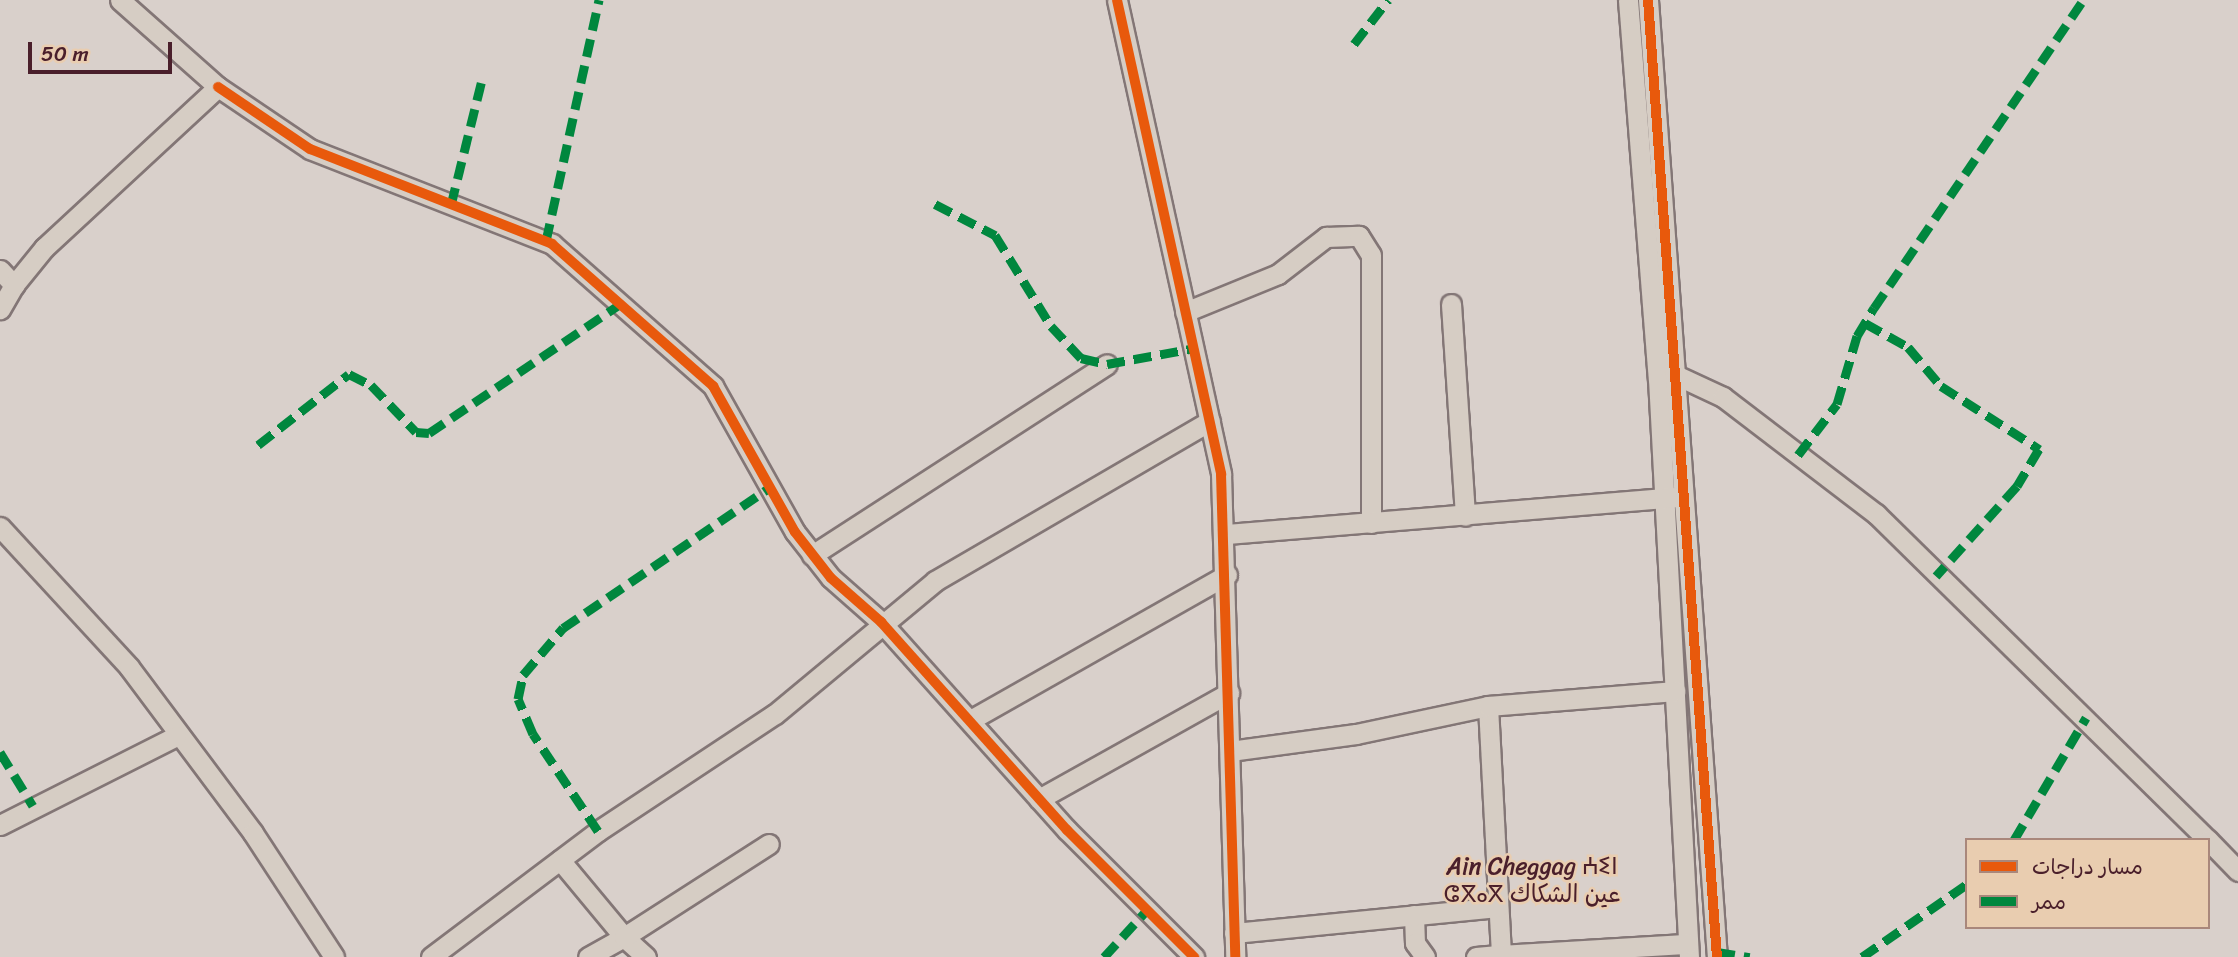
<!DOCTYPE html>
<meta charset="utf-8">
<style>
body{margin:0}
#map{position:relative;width:2238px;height:957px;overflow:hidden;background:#d9d0cb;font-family:Sriracha,"Playpen Sans Arabic","Noto Sans Tifinagh",sans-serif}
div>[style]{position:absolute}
.roads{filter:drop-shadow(2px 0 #837676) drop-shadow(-2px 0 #837676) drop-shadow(0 2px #837676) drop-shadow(0 -2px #837676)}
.minor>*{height:19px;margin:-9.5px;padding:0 9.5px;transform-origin:9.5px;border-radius:9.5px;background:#d6cdc4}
.quiet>*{height:9px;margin-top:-4.5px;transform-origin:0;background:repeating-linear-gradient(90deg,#00873e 0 18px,transparent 0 27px)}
.cycleway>*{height:10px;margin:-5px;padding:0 5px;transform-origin:5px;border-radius:5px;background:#e8590c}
span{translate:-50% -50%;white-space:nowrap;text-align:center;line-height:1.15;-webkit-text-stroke:5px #e9cdb0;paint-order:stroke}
.quarter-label{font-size:24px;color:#4a1f2b}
.legend{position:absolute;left:1965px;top:838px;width:245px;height:91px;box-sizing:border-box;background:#e9cdb0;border:2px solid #a9877b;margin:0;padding:9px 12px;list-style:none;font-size:21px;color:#4a1f2b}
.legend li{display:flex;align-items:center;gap:14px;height:35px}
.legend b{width:35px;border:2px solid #a9877b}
.scale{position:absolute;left:28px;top:42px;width:144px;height:32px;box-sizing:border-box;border:4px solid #4a1f2b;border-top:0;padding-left:9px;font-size:21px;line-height:24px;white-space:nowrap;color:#4a1f2b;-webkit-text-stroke:5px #e9cdb0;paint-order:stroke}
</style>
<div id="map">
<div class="roads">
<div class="minor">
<i style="left:1117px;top:0;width:485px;rotate:77.6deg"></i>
<i style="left:1221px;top:474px;width:483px;rotate:88.3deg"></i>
<i style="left:1628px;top:0;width:380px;rotate:85.5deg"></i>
<i style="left:1658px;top:379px;width:579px;rotate:86.93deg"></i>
<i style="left:1648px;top:0;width:959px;rotate:85.88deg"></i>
<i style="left:218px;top:87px;width:111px;rotate:34deg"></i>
<i style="left:310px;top:149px;width:260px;rotate:21.4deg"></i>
<i style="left:552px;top:244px;width:215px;rotate:41.4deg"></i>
<i style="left:713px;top:386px;width:167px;rotate:60.7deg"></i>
<i style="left:795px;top:532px;width:58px;rotate:52deg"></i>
<i style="left:831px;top:578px;width:67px;rotate:41.3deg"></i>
<i style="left:881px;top:622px;width:279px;rotate:48.2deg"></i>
<i style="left:1067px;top:830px;width:180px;rotate:45deg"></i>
<i style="left:0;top:270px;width:21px;rotate:47deg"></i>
<i style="left:14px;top:285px;width:28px;rotate:120deg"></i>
<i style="left:14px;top:285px;width:48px;rotate:-51deg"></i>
<i style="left:44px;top:248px;width:237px;rotate:-42.8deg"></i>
<i style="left:218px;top:87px;width:131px;rotate:-138.4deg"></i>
<i style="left:1451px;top:304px;width:212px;rotate:86.2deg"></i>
<i style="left:1185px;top:312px;width:100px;rotate:-22.2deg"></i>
<i style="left:1278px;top:274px;width:61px;rotate:-37.6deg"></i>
<i style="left:1326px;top:237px;width:33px;rotate:-2deg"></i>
<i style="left:1359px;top:236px;width:22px;rotate:58deg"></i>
<i style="left:1371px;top:255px;width:268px;rotate:90deg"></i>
<i style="left:1678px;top:376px;width:50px;rotate:25deg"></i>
<i style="left:1723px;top:397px;width:193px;rotate:37.4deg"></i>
<i style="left:1876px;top:514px;width:465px;rotate:44.5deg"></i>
<i style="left:0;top:527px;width:190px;rotate:47.3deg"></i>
<i style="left:129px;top:667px;width:207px;rotate:53.2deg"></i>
<i style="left:253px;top:833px;width:148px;rotate:56.8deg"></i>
<i style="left:1227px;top:534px;width:451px;rotate:-4.7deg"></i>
<i style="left:812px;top:555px;width:351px;rotate:-32.9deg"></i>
<i style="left:1488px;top:706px;width:249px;rotate:87deg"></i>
<i style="left:1501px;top:955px;width:187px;rotate:-3.4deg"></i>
<i style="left:972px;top:719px;width:293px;rotate:-29.5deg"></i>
<i style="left:1230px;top:751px;width:127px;rotate:-7.7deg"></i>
<i style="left:1356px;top:734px;width:135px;rotate:-12deg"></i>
<i style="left:1488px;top:706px;width:188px;rotate:-4.6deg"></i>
<i style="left:1039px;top:799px;width:218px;rotate:-29.2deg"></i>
<i style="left:0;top:825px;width:197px;rotate:-26.8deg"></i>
<i style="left:2208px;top:840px;width:43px;rotate:45.9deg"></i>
<i style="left:560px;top:860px;width:100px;rotate:50.3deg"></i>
<i style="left:624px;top:937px;width:41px;rotate:150.9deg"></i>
<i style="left:1414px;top:915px;width:28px;rotate:88deg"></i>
<i style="left:1415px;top:943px;width:17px;rotate:54deg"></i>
<i style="left:1234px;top:933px;width:265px;rotate:-5.6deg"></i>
<i style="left:431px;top:957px;width:209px;rotate:-37deg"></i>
<i style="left:598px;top:831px;width:212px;rotate:-33.5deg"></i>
<i style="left:775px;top:714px;width:208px;rotate:-39.7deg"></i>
<i style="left:935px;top:581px;width:318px;rotate:-30.2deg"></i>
<i style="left:646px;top:957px;width:30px;rotate:-138deg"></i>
<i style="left:624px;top:937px;width:172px;rotate:-32.7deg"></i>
<i style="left:1476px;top:957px;width:25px;rotate:-5deg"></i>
</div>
</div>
<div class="quiet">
<i style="left:1354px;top:44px;width:56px;rotate:-52.3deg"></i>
<i style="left:935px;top:204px;width:68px;rotate:27.3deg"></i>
<i style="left:995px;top:235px;width:107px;rotate:58.4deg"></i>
<i style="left:1051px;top:326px;width:44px;rotate:46.8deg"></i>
<i style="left:1081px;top:358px;width:27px;rotate:13deg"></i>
<i style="left:1107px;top:364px;width:89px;rotate:-10.3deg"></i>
<i style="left:451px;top:205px;width:133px;rotate:-76.1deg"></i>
<i style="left:546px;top:241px;width:247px;rotate:-77.6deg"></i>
<i style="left:1865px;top:323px;width:49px;rotate:29.2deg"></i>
<i style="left:1908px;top:347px;width:51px;rotate:49.8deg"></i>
<i style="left:1941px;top:386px;width:117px;rotate:32.7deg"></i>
<i style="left:2039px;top:449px;width:43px;rotate:120.7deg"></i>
<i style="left:2017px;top:486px;width:121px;rotate:132deg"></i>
<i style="left:258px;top:445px;width:115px;rotate:-38deg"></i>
<i style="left:349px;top:374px;width:25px;rotate:27deg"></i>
<i style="left:371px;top:385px;width:65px;rotate:46.2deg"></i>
<i style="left:416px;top:432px;width:13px;rotate:4deg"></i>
<i style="left:429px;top:433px;width:230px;rotate:-34deg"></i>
<i style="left:1798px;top:455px;width:64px;rotate:-52.6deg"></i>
<i style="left:1837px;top:404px;width:71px;rotate:-73.6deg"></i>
<i style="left:1857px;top:336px;width:33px;rotate:-59deg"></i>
<i style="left:1874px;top:308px;width:372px;rotate:-55.8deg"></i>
<i style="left:0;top:752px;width:63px;rotate:58.6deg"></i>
<i style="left:598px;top:831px;width:117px;rotate:-123.8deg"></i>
<i style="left:533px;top:734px;width:38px;rotate:-113deg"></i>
<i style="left:518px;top:699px;width:25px;rotate:-78deg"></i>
<i style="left:523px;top:675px;width:62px;rotate:-49.6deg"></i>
<i style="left:563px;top:628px;width:253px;rotate:-34.2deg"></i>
<i style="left:2014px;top:840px;width:142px;rotate:-59.5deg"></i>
<i style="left:1717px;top:952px;width:33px;rotate:9deg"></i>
<i style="left:1104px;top:957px;width:65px;rotate:-47.5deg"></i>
<i style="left:1862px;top:957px;width:128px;rotate:-34.8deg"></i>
</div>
<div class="cycleway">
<i style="left:1117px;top:0;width:485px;rotate:77.6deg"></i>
<i style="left:1221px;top:474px;width:483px;rotate:88.3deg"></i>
<i style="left:1648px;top:0;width:959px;rotate:85.88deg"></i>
<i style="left:218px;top:87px;width:111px;rotate:34deg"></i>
<i style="left:310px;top:149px;width:260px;rotate:21.4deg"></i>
<i style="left:552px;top:244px;width:215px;rotate:41.4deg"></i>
<i style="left:713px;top:386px;width:167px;rotate:60.7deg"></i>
<i style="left:795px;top:532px;width:58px;rotate:52deg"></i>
<i style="left:831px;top:578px;width:67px;rotate:41.3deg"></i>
<i style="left:881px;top:622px;width:279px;rotate:48.2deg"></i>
<i style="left:1067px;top:830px;width:180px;rotate:45deg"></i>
</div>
<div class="quarter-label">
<span style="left:1532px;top:881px">Ain Cheggag ⵄⵉⵏ<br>ⵛⴳⴰⴳ عين الشكاك</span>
</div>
<ul class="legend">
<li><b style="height:9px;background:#e8590c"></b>مسار دراجات</li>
<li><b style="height:9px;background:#00873e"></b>ممر</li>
</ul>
<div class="scale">50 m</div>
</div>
